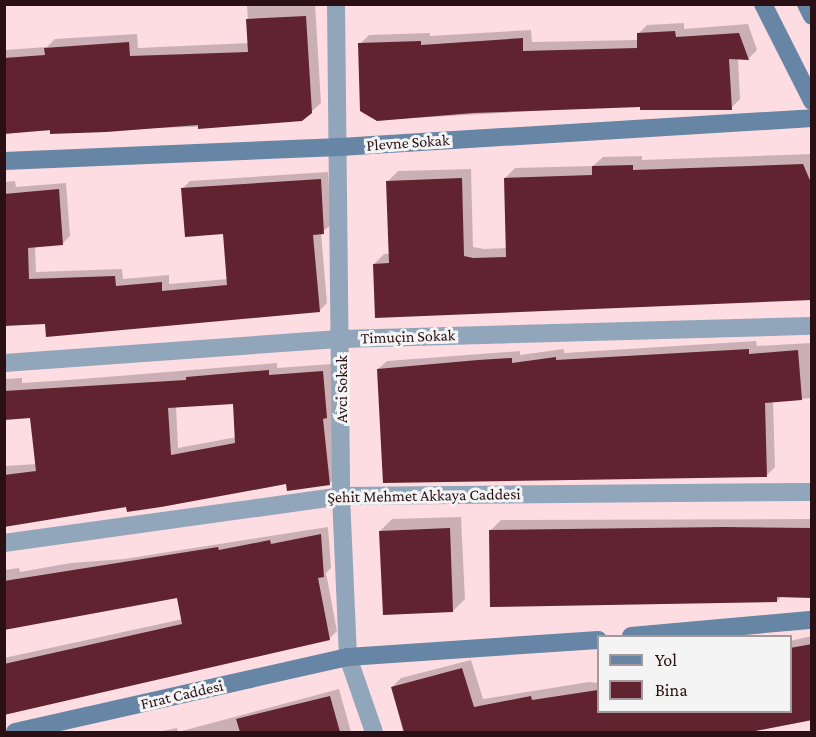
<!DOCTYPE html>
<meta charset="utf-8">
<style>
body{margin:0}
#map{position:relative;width:816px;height:737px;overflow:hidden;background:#fddde1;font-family:"Crimson Pro",serif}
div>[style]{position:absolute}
.shadow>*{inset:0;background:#0003}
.building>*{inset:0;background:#60232f}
.street>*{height:18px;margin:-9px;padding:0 9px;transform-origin:9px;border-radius:9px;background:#91a5bb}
.secondary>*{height:18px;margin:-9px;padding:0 9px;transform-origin:9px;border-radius:9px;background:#6785a5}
span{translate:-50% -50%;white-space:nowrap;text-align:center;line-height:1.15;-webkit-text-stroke:6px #f4f4f4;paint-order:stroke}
.street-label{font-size:16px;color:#2a1014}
.frame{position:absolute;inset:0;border:6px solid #2a1014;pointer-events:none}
.legend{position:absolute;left:597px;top:635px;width:195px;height:78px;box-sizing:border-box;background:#f4f4f4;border:2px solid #a3999a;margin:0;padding:8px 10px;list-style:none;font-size:18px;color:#2a1014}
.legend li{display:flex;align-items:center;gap:12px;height:30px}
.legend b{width:30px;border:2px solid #a3999a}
</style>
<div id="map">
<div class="shadow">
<i style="clip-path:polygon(247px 4px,315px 4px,321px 103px,311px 112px,228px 126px,4px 132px,4px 50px,47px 47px,55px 39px,137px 34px,138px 48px,249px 43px)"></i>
<i style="clip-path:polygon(684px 23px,684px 29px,748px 24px,757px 50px,748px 59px,738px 58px,740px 99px,731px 108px,642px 105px,377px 120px,360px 44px,369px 35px,430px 33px,430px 36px,531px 30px,532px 42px,638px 40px,638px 34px,647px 25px)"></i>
<i style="clip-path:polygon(812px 154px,812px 297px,374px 264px,384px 254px,391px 254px,388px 181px,398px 171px,471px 169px,473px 247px,484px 249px,507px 248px,505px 178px,515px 168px,593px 166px,603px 157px,642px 156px,642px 160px)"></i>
<i style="clip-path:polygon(328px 172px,331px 225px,321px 233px,327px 303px,320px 310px,4px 325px,4px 182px,15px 181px,16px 187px,66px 183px,70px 236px,63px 243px,35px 245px,36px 272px,122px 269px,123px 279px,169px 275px,169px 284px,228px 279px,224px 233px,183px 188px,190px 181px)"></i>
<i style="clip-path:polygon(756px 341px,757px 346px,812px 343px,812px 398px,773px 401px,775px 467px,767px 475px,378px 369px,387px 361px,520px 351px,520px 355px,564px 349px,564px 353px)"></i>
<i style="clip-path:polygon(evenodd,277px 363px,277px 368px,331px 364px,337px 476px,329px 484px,287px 483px,4px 525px,4px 466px,37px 464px,31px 417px,4px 419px,4px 379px,22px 378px,22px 383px,69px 380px,277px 363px,234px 402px,237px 437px,178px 448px,176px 406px,234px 402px)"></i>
<i style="clip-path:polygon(461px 517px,465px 599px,453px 611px,380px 531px,392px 519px)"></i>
<i style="clip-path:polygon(812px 519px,812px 596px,782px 596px,777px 601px,490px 531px,501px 520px)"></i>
<i style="clip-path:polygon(328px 527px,331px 568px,326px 573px,337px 631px,329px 639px,4px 712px,4px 658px,183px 619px,178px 596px,4px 628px,4px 570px,19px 568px,20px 572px,71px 563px,124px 559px)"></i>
<i style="clip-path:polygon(812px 636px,812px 720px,750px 732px,403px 732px,392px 687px,401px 678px,471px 660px,483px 699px,589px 682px,598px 683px,598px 712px,790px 712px,790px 641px)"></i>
<i style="clip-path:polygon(339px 689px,351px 732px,158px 732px,177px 728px,178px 732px)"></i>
</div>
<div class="building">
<i style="clip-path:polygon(306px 16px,312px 113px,302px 121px,198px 129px,198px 125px,106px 132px,50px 134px,50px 130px,4px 134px,4px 58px,45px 55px,44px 48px,129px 42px,130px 56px,248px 52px,246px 19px)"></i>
<i style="clip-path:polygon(675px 31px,676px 37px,739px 33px,749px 60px,729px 59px,732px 110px,640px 110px,640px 107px,473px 113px,377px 121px,360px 111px,358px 43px,421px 41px,421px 45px,523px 38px,523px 51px,637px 48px,637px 33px)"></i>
<i style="clip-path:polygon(803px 164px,812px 185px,812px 300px,375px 318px,373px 264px,389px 263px,386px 181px,462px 178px,464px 256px,473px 258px,506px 257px,504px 178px,592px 175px,592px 166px,633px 165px,633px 170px)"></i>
<i style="clip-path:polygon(321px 179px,324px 234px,313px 235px,320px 312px,46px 337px,45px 324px,4px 326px,4px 194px,59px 189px,63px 245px,28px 248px,29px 279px,115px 276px,116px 286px,162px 282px,162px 291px,227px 285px,223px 234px,185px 237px,181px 188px)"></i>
<i style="clip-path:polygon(749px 349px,749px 354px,798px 350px,802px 400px,765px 403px,767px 477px,383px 483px,377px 369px,478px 360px,512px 358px,512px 363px,556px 357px,556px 360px)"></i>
<i style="clip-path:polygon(evenodd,269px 370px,269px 375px,323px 371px,327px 418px,323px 419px,330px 485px,287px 491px,286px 484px,161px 507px,127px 512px,126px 507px,4px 527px,4px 475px,36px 471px,30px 418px,4px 420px,4px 391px,186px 380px,186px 377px,269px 370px,233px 404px,235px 443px,171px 455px,168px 408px,233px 404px)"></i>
<i style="clip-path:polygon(724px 527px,812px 528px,812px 598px,777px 597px,777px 602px,490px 607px,489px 530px)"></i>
<i style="clip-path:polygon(450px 528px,453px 612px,383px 615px,379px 531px)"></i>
<i style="clip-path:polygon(321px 534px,324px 577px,318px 578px,330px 640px,4px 715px,4px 664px,182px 624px,177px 598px,4px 630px,4px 581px,218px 547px,219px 550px,270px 540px,271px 544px)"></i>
<i style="clip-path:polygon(812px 644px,812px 720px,750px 732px,404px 732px,391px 687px,462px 668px,474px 707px,531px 696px,532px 700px,598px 690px,598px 711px,790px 711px,790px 648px)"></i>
<i style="clip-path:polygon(330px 696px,340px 732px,240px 732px,236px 719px)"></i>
</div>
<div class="street">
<i style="left:336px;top:4px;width:492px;rotate:89.4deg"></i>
<i style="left:341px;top:496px;width:161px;rotate:87.5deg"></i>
<i style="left:348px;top:657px;width:79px;rotate:70.9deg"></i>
<i style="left:4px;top:363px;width:339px;rotate:-4.1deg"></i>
<i style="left:342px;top:339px;width:470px;rotate:-1.6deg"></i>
<i style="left:4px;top:543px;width:340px;rotate:-7.9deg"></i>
<i style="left:341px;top:496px;width:471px;rotate:-0.5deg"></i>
</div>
<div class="secondary">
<i style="left:763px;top:4px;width:109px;rotate:63.2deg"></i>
<i style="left:806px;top:4px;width:13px;rotate:63deg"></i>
<i style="left:4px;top:161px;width:336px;rotate:-2.4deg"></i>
<i style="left:340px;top:147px;width:473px;rotate:-3.5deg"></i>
<i style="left:631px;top:636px;width:182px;rotate:-5.1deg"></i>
<i style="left:15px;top:732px;width:341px;rotate:-12.7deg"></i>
<i style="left:348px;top:657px;width:251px;rotate:-3.9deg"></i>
</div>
<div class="street-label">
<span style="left:408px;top:143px;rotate:-4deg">Plevne Sokak</span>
<span style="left:408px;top:337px;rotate:-2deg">Timuçin Sokak</span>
<span style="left:342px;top:389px;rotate:-90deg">Avci Sokak</span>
<span style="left:424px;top:496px;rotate:-1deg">Şehit Mehmet Akkaya Caddesi</span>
<span style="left:182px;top:695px;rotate:-13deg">Fırat Caddesi</span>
</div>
<div class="frame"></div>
<ul class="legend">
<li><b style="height:8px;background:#6785a5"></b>Yol</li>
<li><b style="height:16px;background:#60232f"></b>Bina</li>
</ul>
</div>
